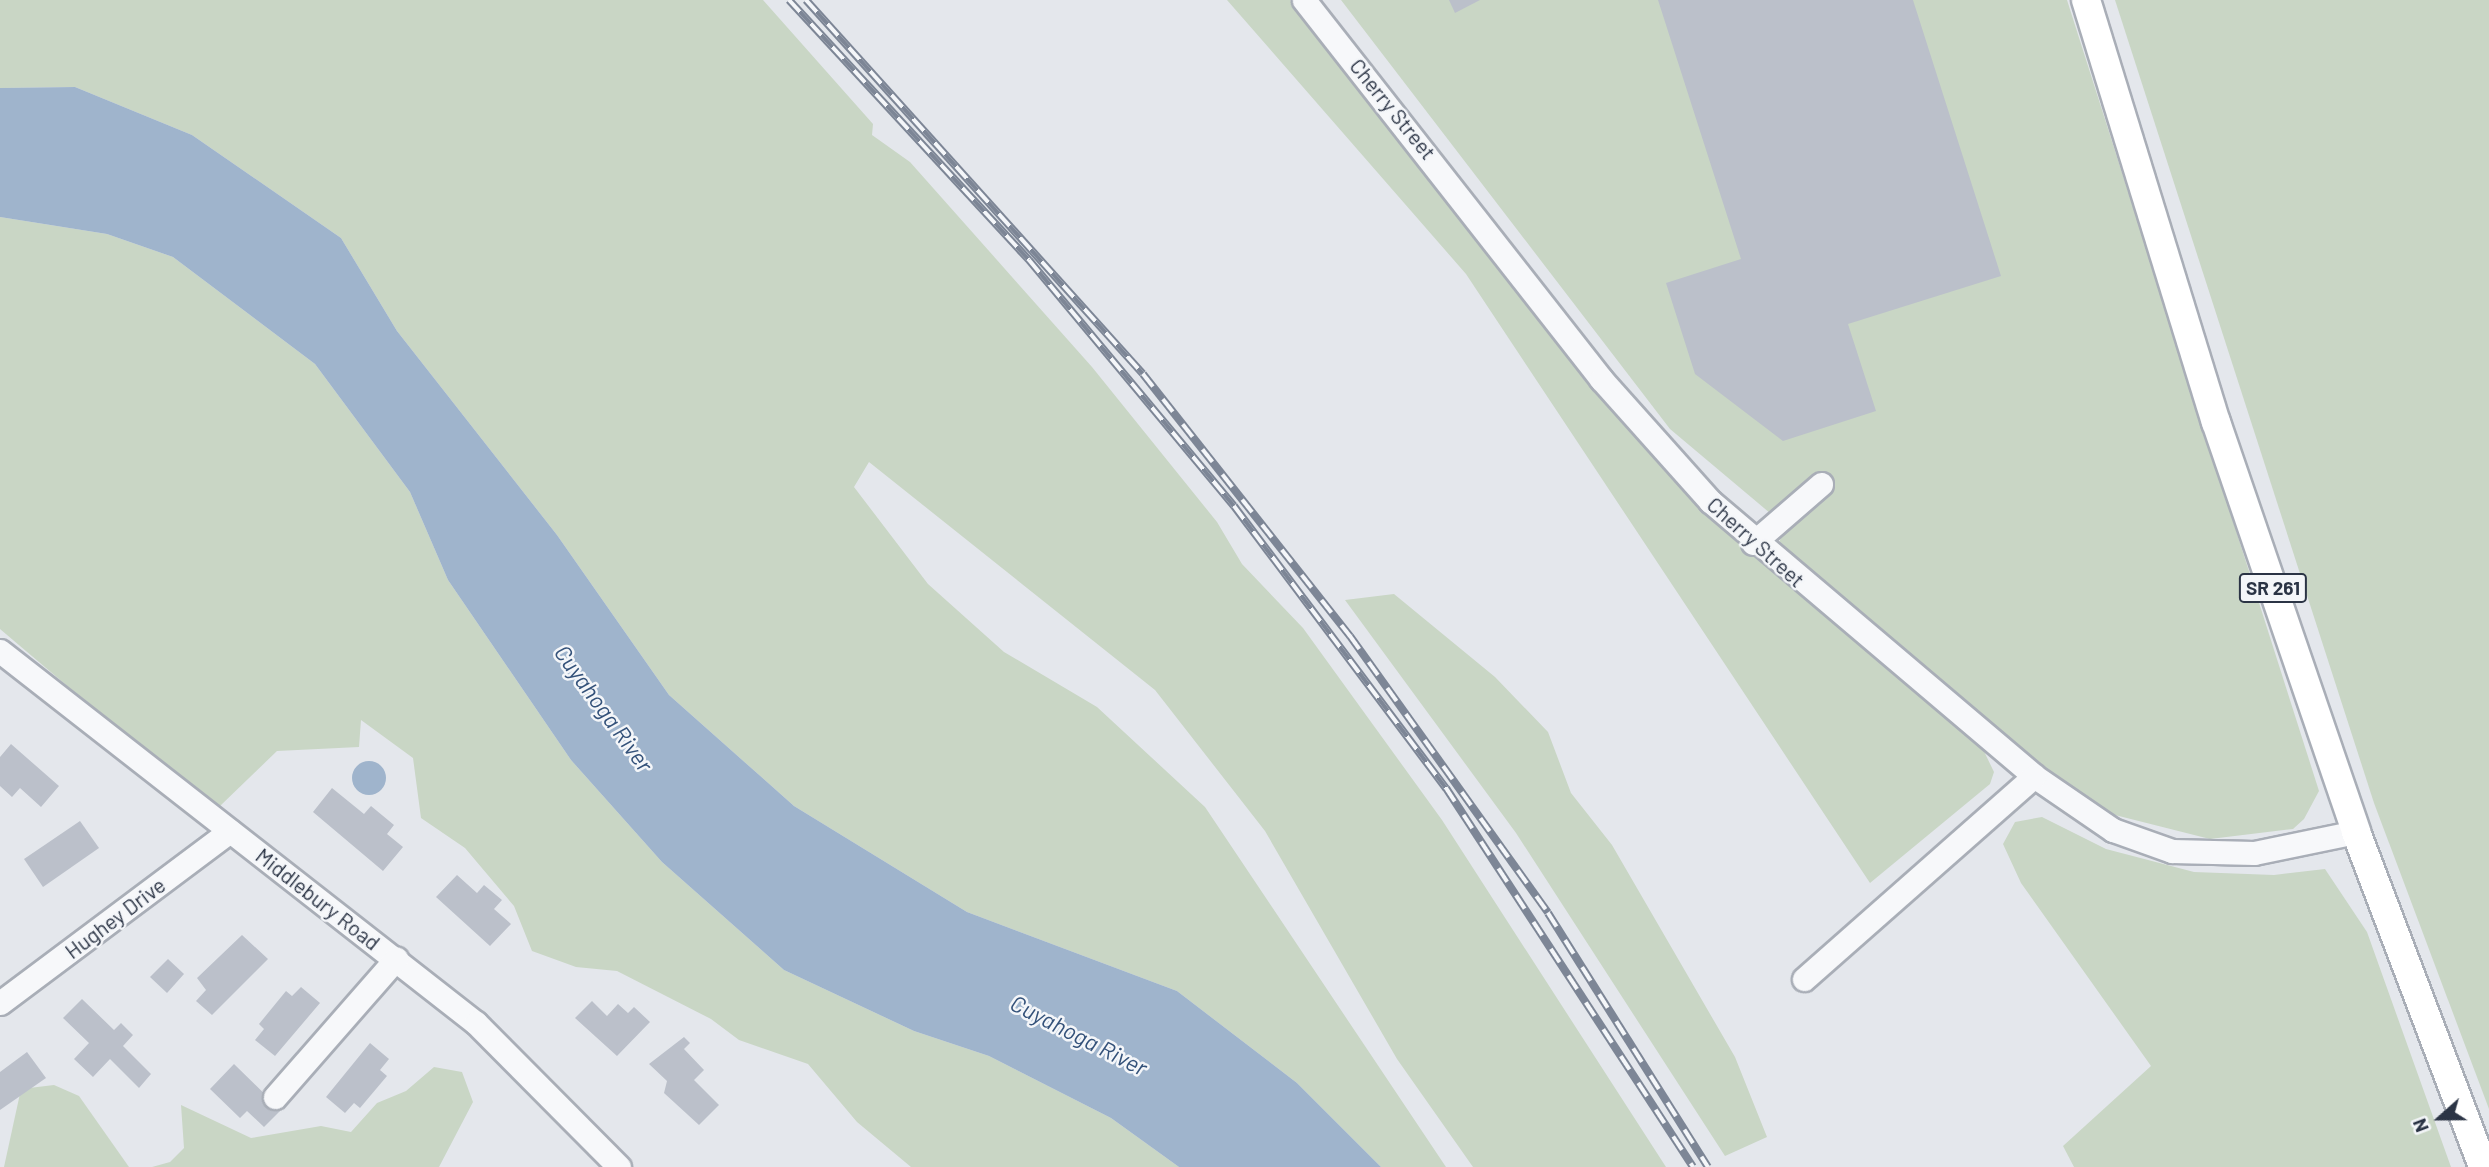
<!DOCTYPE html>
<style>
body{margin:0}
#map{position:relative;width:2489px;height:1167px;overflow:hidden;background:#e4e7ec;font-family:Barlow,sans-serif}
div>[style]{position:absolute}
.green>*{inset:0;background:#c9d6c5}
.water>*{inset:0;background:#9fb4cc}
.round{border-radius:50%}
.building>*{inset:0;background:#bbc0ca}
.roads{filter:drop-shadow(2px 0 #a9aeb7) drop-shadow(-2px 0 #a9aeb7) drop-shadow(0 2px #a9aeb7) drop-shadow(0 -2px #a9aeb7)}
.minor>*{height:23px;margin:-11.5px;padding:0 11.5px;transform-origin:11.5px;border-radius:11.5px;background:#f7f8fa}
.major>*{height:28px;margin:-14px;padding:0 14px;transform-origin:14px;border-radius:14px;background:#fff}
.rail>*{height:8px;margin-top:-4px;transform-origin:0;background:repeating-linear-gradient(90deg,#f4f6f9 0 16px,#7d8696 0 32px);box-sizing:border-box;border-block:2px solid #7d8696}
span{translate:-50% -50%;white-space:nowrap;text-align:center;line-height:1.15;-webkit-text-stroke:5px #f4f6f9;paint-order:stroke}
.shield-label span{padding:2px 5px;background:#f4f6f9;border:2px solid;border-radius:5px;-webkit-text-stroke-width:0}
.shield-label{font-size:19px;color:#2b3445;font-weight:700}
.street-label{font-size:21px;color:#2b3445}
.water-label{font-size:23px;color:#34527a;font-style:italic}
.north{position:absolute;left:2405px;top:1083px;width:70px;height:70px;-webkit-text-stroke:5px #f4f6f9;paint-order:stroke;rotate:249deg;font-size:19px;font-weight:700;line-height:28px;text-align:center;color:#2b3445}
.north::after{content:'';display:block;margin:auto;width:24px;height:32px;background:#2b3445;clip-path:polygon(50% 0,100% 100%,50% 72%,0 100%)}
</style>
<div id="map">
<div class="green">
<i style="clip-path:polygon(0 0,763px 0,873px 124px,872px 135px,910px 162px,1092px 367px,1217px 522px,1242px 564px,1303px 628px,1442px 820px,1666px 1167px,1473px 1167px,1397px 1059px,1265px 831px,1155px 690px,869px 462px,854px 487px,928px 584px,1004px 652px,1097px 707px,1205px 807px,1446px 1167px,1381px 1167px,1297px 1083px,1177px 991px,967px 912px,794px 806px,669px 695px,557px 535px,397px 331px,341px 238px,192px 135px,75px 87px,0 88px)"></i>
<i style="clip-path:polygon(1227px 0,1290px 0,1359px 79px,1646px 448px,1809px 603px,1980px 743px,1994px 772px,1990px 784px,1870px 883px,1466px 274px)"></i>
<i style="clip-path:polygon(1341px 0,2067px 0,2319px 791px,2304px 819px,2293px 829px,2210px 839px,2111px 814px,2059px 783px,1779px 546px,1783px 524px,1670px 429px)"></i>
<i style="clip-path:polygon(2115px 0,2489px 0,2489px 1109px,2374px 803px)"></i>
<i style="clip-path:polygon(0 217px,107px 234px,173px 257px,315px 364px,410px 492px,448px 580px,571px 760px,662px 862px,784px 970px,914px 1031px,989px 1056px,1111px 1118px,1179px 1167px,911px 1167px,857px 1122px,808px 1064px,739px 1040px,711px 1019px,617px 971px,576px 967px,532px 951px,514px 906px,465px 848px,421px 818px,413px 758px,361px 720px,359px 747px,277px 751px,220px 806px,72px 690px,0 629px)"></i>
<i style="clip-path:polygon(1394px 594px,1495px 677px,1548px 732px,1571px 793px,1612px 845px,1735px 1057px,1767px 1137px,1725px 1156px,1516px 833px,1345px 600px)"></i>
<i style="clip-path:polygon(2042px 817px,2106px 849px,2194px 872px,2274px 875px,2325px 869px,2367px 932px,2451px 1167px,2074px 1167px,2063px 1146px,2151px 1066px,2021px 883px,2003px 844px,2015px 822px)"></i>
<i style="clip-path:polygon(434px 1067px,462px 1072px,473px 1102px,439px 1167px,152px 1167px,170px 1162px,184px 1148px,181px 1105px,251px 1138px,321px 1126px,351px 1132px,377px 1103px,406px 1091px)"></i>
<i style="clip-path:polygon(54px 1085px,79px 1096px,129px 1167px,4px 1167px,21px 1089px)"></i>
</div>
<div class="water">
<i style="clip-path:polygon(75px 87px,192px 135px,341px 238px,397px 331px,557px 535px,669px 695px,794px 806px,967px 912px,1177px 991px,1297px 1083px,1381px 1167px,1179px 1167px,1111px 1118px,989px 1056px,914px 1031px,784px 970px,662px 862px,571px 760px,448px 580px,410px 492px,315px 364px,173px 257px,107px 234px,0 217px,0 88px)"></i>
<i class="round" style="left:352px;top:761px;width:34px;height:34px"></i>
</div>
<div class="building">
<i style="clip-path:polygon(1449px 0,1480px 0,1455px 13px)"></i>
<i style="clip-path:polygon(1658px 0,1913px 0,2001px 276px,1848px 324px,1876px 411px,1783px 441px,1695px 374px,1666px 283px,1741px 259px)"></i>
<i style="clip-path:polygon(11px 744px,59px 786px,41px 807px,20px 788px,12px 797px,0 786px,0 757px)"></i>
<i style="clip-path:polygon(332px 788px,364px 814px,371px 806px,394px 825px,387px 834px,403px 847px,383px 871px,313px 812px)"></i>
<i style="clip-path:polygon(80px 821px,99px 848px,43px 887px,24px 859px)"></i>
<i style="clip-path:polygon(457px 875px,477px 893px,484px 885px,502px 900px,494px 909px,511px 924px,490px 946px,436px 897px)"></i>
<i style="clip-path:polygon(242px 935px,268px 959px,212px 1015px,196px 1001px,206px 990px,197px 978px)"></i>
<i style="clip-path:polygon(168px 959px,184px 974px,167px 993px,150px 977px)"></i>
<i style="clip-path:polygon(301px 987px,320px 1003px,275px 1056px,255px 1040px,264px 1029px,259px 1024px,286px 991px,292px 996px)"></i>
<i style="clip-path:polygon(82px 999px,114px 1030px,121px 1023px,133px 1035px,123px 1046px,151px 1074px,139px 1088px,110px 1059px,93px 1077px,74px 1059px,89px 1043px,63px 1018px)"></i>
<i style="clip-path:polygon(592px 1001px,607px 1016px,618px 1004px,628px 1013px,634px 1007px,650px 1022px,617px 1056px,575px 1018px)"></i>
<i style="clip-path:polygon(684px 1037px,690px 1043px,684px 1049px,704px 1070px,694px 1080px,719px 1105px,699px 1125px,664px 1093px,667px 1081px,649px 1064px)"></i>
<i style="clip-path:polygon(370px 1043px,389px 1059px,380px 1070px,387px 1076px,360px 1108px,354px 1103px,345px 1113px,326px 1097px)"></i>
<i style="clip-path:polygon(27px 1052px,46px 1078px,0 1110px,0 1072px)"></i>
<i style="clip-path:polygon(234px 1064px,281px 1110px,264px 1127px,247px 1111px,240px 1118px,210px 1089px)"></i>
</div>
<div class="roads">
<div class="minor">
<i style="left:1304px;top:0;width:482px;rotate:51.9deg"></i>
<i style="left:1601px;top:379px;width:164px;rotate:48.2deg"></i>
<i style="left:1710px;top:501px;width:425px;rotate:40.3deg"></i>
<i style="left:2034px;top:776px;width:96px;rotate:34.4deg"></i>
<i style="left:2113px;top:830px;width:63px;rotate:19.6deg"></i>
<i style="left:2172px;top:851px;width:82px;rotate:1.4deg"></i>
<i style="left:2254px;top:853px;width:104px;rotate:-11.6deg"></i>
<i style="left:1753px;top:543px;width:90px;rotate:-40.9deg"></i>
<i style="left:0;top:651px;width:604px;rotate:38.01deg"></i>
<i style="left:476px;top:1023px;width:203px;rotate:45.2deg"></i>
<i style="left:1804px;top:979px;width:307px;rotate:-41.4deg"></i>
<i style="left:0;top:1003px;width:287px;rotate:-36.8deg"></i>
<i style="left:275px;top:1097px;width:184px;rotate:-48.8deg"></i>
</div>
<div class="major">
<i style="left:2086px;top:0;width:442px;rotate:72.9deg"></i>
<i style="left:2216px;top:422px;width:433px;rotate:71.1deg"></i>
<i style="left:2356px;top:832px;width:358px;rotate:69.2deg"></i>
</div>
</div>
<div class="rail">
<i style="left:789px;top:0;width:354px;rotate:47.3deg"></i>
<i style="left:1029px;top:260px;width:320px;rotate:50.2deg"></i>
<i style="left:1234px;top:506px;width:353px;rotate:53.1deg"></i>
<i style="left:1446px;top:788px;width:452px;rotate:56.9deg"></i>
<i style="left:806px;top:0;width:503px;rotate:47.98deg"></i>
<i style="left:1143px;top:374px;width:334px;rotate:51.7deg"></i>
<i style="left:1350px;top:636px;width:340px;rotate:54.4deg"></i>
<i style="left:1548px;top:913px;width:300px;rotate:57.8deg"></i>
</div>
<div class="shield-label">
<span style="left:2273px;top:588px">SR 261</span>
</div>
<div class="street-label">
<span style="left:1393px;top:109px;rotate:51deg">Cherry Street</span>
<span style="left:1756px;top:542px;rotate:42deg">Cherry Street</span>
<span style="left:318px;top:899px;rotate:38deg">Middlebury Road</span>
<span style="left:115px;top:918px;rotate:-37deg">Hughey Drive</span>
</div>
<div class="water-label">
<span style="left:604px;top:708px;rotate:54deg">Cuyahoga River</span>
<span style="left:1079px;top:1035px;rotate:27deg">Cuyahoga River</span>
</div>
<div class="north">N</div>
</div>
